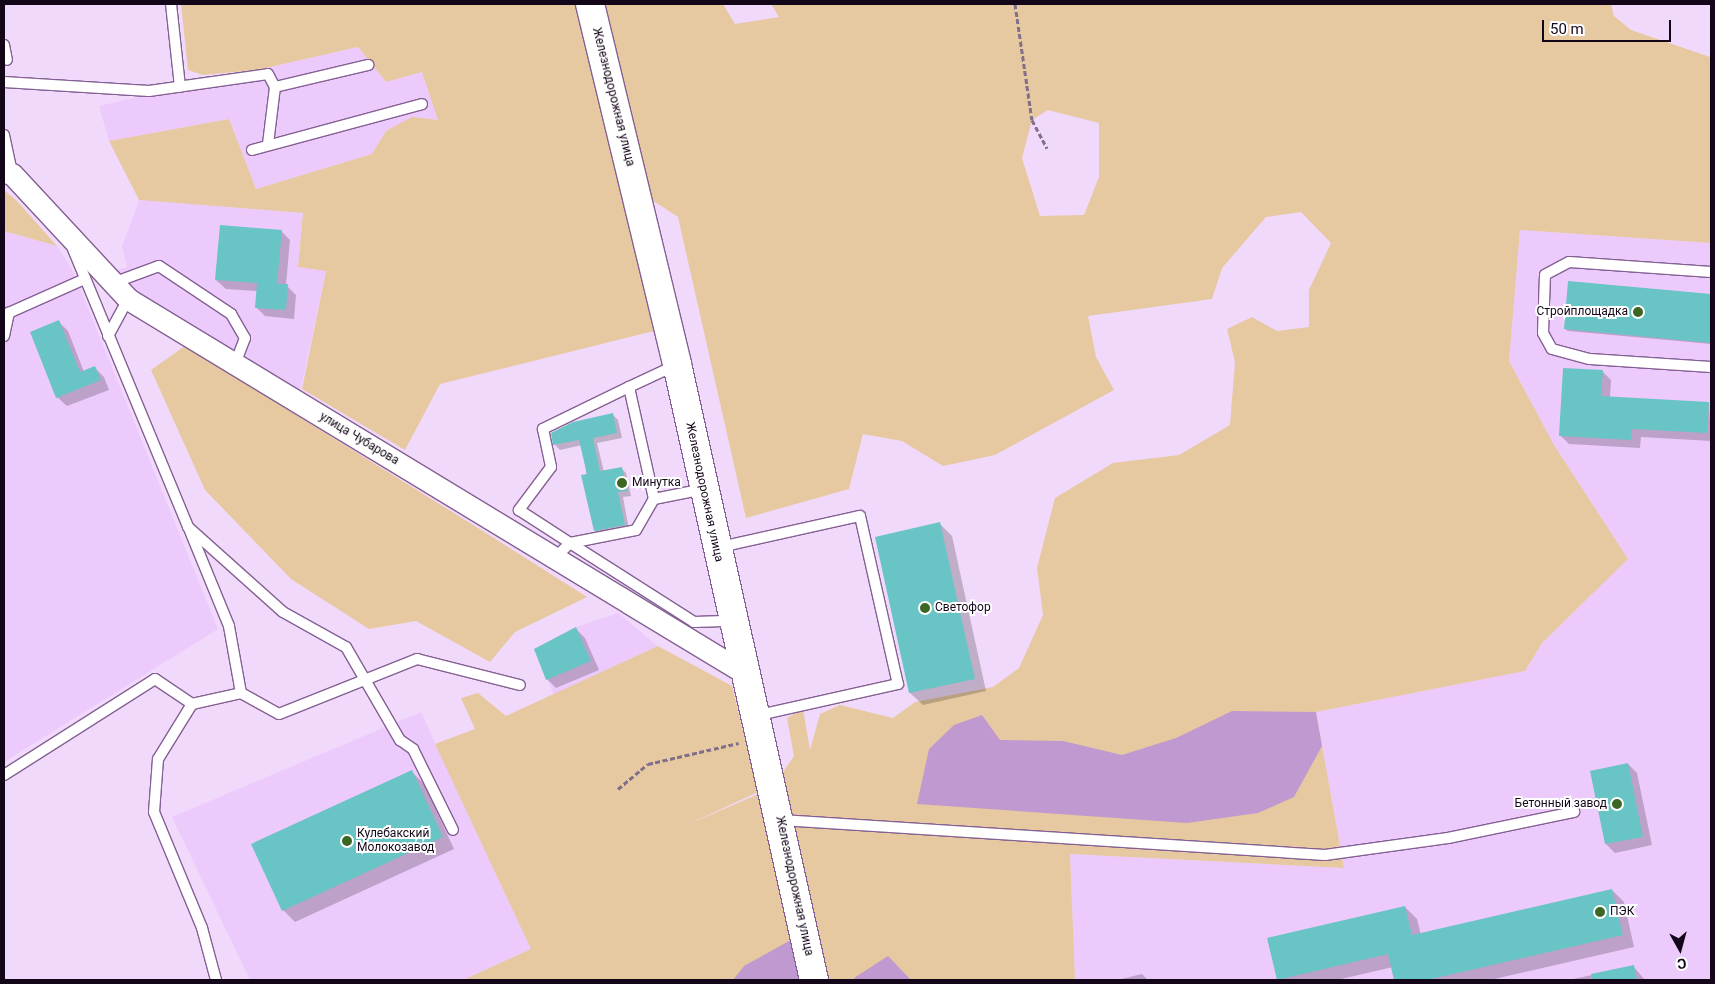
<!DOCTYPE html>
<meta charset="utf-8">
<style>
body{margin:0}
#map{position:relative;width:1715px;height:984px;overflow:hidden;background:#f1d9fb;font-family:Roboto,sans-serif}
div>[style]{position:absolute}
.built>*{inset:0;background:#edcafc}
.green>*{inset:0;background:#e6c9a1}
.water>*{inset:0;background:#bf99cf}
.shadow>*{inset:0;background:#0003}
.building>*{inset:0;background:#69c4c5}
.path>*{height:3px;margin-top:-1.5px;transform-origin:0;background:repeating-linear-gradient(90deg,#826f8a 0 5px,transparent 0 7.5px)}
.roads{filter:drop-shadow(1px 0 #846093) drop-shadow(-1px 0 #846093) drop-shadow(0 1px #846093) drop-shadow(0 -1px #846093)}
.lane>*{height:10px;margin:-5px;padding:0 5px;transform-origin:5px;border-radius:5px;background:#fff}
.street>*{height:21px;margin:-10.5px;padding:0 10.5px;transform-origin:10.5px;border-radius:10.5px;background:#fff}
.secondary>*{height:28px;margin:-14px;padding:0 14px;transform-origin:14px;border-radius:14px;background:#fff}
.dots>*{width:14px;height:14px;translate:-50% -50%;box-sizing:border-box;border:2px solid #fff;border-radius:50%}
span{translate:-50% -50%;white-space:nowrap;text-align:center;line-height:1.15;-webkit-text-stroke:4px #fff;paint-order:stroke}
.street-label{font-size:12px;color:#140619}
.poi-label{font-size:12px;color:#140619}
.right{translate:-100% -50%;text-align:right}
.left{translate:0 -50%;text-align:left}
.frame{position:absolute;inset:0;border:5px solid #140619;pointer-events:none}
.north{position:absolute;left:1655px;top:924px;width:50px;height:50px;-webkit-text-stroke:4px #fff;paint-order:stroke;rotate:173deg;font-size:14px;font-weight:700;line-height:20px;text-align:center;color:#140619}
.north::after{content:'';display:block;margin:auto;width:18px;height:22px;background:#140619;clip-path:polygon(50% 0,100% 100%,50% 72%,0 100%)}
.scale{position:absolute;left:1542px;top:20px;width:129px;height:22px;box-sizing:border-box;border:2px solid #140619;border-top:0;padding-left:6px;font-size:15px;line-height:18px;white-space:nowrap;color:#140619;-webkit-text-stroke:4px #fff;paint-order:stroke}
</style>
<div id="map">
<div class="built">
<i style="clip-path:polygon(358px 47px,386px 82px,422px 72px,439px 120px,386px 131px,372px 154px,256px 189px,229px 119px,109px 141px,99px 106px)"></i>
<i style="clip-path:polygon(139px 200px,303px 213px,298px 267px,326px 270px,298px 403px,105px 274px,127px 267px,122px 247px)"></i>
<i style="clip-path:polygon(1520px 230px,1711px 243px,1711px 980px,1075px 980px,1070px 854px,1344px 868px,1316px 712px,1525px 671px,1542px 643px,1628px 559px,1554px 445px,1509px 361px)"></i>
<i style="clip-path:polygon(4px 231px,57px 246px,73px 271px,218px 629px,4px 762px)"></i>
<i style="clip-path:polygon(618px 613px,658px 646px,554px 695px,534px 649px,576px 627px)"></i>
<i style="clip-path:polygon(421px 712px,531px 949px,463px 980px,250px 980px,172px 817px)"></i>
</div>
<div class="green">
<i style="clip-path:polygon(181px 4px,583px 4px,656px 326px,654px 331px,440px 384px,405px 450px,302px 389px,326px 271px,298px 267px,303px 213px,139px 200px,109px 141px,229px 119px,256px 189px,372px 154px,386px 131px,412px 117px,438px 120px,422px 72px,386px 82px,358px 47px,257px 70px,203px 75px,188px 70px)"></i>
<i style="clip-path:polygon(evenodd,598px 4px,723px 4px,735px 24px,779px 17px,771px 4px,1611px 4px,1614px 16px,1631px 30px,1710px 57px,1711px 243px,1520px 230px,1509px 361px,1554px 445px,1628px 559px,1542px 643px,1525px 671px,1316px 712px,1344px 868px,1070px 854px,1075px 980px,463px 980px,531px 949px,435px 744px,475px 729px,461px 698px,478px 693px,506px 716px,658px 646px,732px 686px,758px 792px,687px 825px,772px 788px,794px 756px,787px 718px,803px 709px,810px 750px,820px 714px,840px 705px,893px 718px,915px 702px,993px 687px,1019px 668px,1043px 615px,1037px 568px,1055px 498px,1113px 463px,1179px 455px,1230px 425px,1235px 362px,1227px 329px,1252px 317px,1277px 331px,1309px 327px,1309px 290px,1331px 243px,1301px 212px,1266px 217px,1222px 268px,1212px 299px,1088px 316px,1096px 357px,1114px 390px,995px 455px,943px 466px,902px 441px,863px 434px,849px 489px,746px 518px,678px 217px,646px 196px,598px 4px,1048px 110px,1099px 123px,1099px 177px,1084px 215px,1040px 216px,1022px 158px,1032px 120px,1048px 110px)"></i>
<i style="clip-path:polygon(4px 190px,17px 201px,57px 246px,4px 231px)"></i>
<i style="clip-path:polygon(185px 346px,486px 533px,587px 597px,515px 632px,490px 662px,416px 621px,369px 629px,291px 579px,205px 490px,151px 370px)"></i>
</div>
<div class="water">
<i style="clip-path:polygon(1232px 711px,1316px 712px,1322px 746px,1294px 797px,1258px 813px,1187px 823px,917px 804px,929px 749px,954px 725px,982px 715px,1000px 740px,1063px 741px,1122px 755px,1176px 738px)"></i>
<i style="clip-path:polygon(791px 940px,800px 980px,733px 980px,744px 966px)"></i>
<i style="clip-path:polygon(888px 956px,911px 980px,855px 980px,854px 978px)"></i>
</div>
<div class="shadow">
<i style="clip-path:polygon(281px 231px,290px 240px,286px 285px,296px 295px,294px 319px,265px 316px,256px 307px,257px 291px,226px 289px,216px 280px)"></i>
<i style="clip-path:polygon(1569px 282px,1711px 295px,1711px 344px,1568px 331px,1565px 329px)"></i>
<i style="clip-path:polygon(59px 322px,68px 331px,84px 372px,95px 368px,104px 377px,109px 390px,67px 406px,57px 397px)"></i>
<i style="clip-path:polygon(1602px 371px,1611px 380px,1610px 397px,1709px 403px,1711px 441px,1641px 437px,1640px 448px,1569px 444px,1560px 435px)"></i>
<i style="clip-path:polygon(613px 415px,618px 420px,622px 438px,597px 443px,604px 472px,621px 468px,626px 473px,631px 496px,623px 497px,629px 530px,600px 536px,595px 531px,582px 445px,560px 450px,555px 445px)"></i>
<i style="clip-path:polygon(940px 524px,952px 536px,986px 691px,923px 705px,910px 693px,876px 538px)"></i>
<i style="clip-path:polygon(576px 629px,585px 638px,599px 670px,556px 688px,547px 679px)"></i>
<i style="clip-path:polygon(1628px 764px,1637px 773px,1652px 845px,1615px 853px,1606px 844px)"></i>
<i style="clip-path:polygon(412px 772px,424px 784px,454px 849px,295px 922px,283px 910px)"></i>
<i style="clip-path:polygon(1612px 890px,1624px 902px,1634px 947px,1490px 980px,1396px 980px,1393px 967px,1337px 980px,1278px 979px,1405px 907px,1417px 919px,1421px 935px)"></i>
<i style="clip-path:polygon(1633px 966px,1645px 980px,1569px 980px)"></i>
<i style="clip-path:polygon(1142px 974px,1148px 980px,1117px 980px)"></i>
</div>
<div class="building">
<i style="clip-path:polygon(220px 225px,282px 230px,277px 284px,288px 284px,286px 310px,255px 308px,257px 283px,215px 280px)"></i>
<i style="clip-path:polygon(1568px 281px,1711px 294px,1711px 343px,1564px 329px)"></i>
<i style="clip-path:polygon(59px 320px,80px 372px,95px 366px,101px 380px,56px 398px,30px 332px)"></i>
<i style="clip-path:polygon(1563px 368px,1603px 370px,1601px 396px,1709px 402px,1707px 433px,1632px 429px,1631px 440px,1559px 436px)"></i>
<i style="clip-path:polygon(613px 413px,617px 433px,593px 438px,600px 471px,622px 467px,627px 491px,618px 492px,625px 525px,594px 531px,581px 475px,587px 474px,579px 440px,553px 445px,551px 433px,573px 422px)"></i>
<i style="clip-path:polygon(940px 522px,975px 679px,909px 693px,875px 537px)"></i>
<i style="clip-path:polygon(576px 627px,591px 661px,546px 680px,534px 649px)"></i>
<i style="clip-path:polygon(1628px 763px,1643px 837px,1605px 844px,1590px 771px)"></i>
<i style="clip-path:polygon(412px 770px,443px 837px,282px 911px,251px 844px)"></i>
<i style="clip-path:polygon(1612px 889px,1623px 935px,1427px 980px,1394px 980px,1388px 954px,1277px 980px,1267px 938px,1405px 906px,1412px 935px)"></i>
<i style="clip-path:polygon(1634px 965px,1637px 980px,1592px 980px,1591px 974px)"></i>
</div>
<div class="path">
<i style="left:1015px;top:4px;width:117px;rotate:81.7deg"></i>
<i style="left:1032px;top:120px;width:32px;rotate:62deg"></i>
<i style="left:618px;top:789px;width:39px;rotate:-40deg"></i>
<i style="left:648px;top:764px;width:93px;rotate:-13deg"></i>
</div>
<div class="roads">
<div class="lane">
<i style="left:171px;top:4px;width:83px;rotate:83.8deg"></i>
<i style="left:4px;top:45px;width:15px;rotate:79deg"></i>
<i style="left:4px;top:82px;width:145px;rotate:3.6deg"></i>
<i style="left:149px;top:91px;width:120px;rotate:-8.1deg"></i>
<i style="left:268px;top:74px;width:15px;rotate:62deg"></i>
<i style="left:275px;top:87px;width:57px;rotate:97deg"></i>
<i style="left:275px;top:87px;width:96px;rotate:-13.3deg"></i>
<i style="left:4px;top:135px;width:40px;rotate:78deg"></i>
<i style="left:252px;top:150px;width:176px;rotate:-15.1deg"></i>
<i style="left:73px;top:249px;width:301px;rotate:67.5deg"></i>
<i style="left:188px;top:527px;width:127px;rotate:41.8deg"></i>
<i style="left:283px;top:612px;width:72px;rotate:29.1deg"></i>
<i style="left:346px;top:647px;width:108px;rotate:59.9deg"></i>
<i style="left:400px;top:740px;width:16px;rotate:35deg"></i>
<i style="left:413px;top:749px;width:90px;rotate:63.7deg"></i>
<i style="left:1711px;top:272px;width:142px;rotate:-176deg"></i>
<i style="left:1569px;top:262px;width:27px;rotate:152deg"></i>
<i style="left:1545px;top:275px;width:58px;rotate:92deg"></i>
<i style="left:1543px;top:333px;width:18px;rotate:61deg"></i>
<i style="left:1552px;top:349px;width:39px;rotate:15deg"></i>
<i style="left:1590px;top:359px;width:121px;rotate:3.8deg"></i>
<i style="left:113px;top:283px;width:49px;rotate:-20.3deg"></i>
<i style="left:159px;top:266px;width:87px;rotate:33.7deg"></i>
<i style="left:231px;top:314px;width:28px;rotate:60deg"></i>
<i style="left:245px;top:338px;width:28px;rotate:111deg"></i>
<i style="left:4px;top:315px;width:89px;rotate:-24deg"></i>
<i style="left:4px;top:336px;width:24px;rotate:-78deg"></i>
<i style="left:108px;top:336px;width:42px;rotate:-61.6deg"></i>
<i style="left:629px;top:387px;width:96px;rotate:154deg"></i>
<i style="left:543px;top:429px;width:39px;rotate:78deg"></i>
<i style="left:551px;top:467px;width:54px;rotate:126.7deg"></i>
<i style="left:519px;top:510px;width:61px;rotate:32.9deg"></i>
<i style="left:570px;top:543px;width:67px;rotate:-11.1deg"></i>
<i style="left:636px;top:530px;width:36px;rotate:-60deg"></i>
<i style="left:654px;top:499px;width:115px;rotate:-102.6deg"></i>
<i style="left:629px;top:387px;width:52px;rotate:-25.1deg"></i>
<i style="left:654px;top:499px;width:51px;rotate:-11.3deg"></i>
<i style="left:720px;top:547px;width:143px;rotate:-12.5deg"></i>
<i style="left:860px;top:516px;width:172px;rotate:77.3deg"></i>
<i style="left:898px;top:684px;width:147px;rotate:167.4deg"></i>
<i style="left:555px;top:558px;width:21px;rotate:-45deg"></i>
<i style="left:570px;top:543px;width:147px;rotate:32.5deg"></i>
<i style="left:694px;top:622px;width:38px;rotate:-2deg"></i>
<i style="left:241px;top:693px;width:43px;rotate:28.9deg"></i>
<i style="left:279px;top:714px;width:149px;rotate:-21.7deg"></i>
<i style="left:417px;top:659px;width:106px;rotate:14.2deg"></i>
<i style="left:192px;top:704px;width:65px;rotate:121.7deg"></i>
<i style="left:158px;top:759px;width:53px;rotate:94.3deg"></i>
<i style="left:154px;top:812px;width:126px;rotate:67.5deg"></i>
<i style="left:202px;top:928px;width:54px;rotate:74.9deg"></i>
<i style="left:4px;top:775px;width:179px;rotate:-32.4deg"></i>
<i style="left:155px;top:679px;width:45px;rotate:34deg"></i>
<i style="left:192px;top:704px;width:50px;rotate:-12.7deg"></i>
<i style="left:241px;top:693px;width:68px;rotate:-100.2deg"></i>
<i style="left:229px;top:626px;width:103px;rotate:-112.3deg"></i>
<i style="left:781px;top:820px;width:545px;rotate:3.68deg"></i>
<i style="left:1325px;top:855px;width:124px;rotate:-7.9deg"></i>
<i style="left:1448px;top:838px;width:129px;rotate:-11.7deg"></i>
</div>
<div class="street">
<i style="left:4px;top:172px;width:8px;rotate:14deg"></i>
<i style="left:12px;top:174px;width:171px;rotate:47.1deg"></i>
<i style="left:128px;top:299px;width:719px;rotate:31.24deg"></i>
</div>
<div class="secondary">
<i style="left:590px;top:4px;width:370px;rotate:76.4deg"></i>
<i style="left:677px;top:364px;width:631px;rotate:77.46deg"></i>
</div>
</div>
<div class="dots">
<i style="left:1638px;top:312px;background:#3b6623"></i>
<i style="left:622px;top:483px;background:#3b6623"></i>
<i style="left:925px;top:608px;background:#3b6623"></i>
<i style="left:1617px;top:804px;background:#3b6623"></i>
<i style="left:347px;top:841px;background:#3b6623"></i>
<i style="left:1600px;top:912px;background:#3b6623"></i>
</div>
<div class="street-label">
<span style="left:613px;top:97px;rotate:76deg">Железнодорожная улица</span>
<span style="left:359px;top:439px;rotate:31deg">улица Чубарова</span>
<span style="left:704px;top:492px;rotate:78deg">Железнодорожная улица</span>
<span style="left:794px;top:886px;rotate:78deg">Железнодорожная улица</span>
</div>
<div class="poi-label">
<span class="right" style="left:1628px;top:312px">Стройплощадка</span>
<span class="left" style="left:632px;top:483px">Минутка</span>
<span class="left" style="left:935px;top:608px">Светофор</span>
<span class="right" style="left:1607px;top:804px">Бетонный завод</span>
<span class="left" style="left:357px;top:841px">Кулебакский<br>Молокозавод</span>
<span class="left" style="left:1610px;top:912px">ПЭК</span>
</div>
<div class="frame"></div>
<div class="north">С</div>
<div class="scale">50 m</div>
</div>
